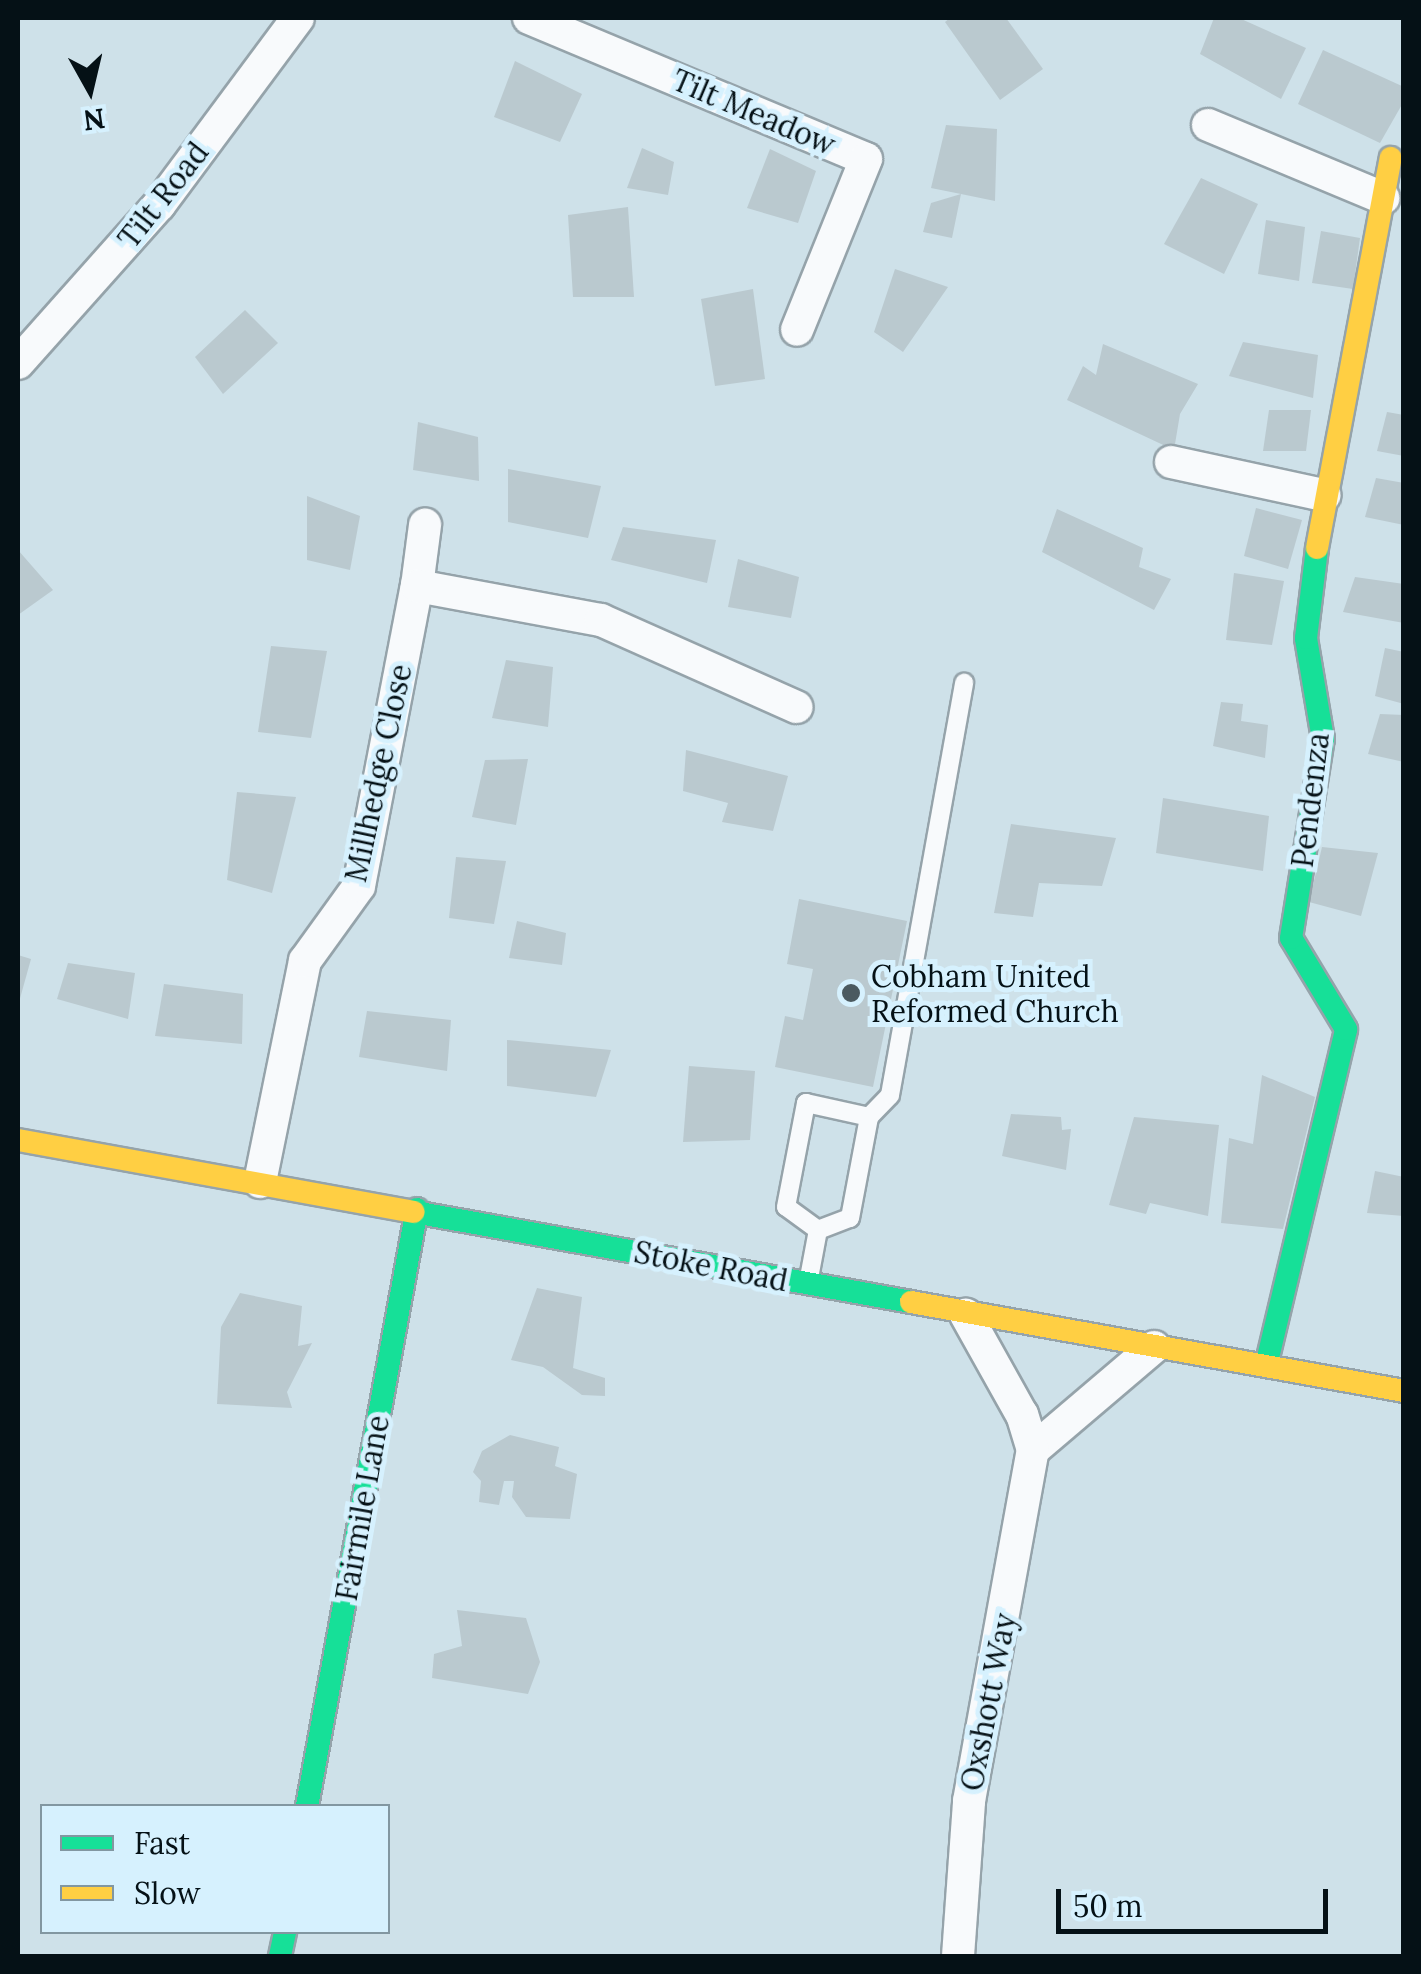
<!DOCTYPE html>
<style>
body{margin:0}
#map{position:relative;width:1421px;height:1974px;overflow:hidden;background:#cee1e9;font-family:Lora,serif}
div>[style]{position:absolute}
.building>*{inset:0;background:#bac9cf}
.roads{filter:drop-shadow(2px 0 #95a3aa) drop-shadow(-2px 0 #95a3aa) drop-shadow(0 2px #95a3aa) drop-shadow(0 -2px #95a3aa)}
.lane>*{height:18px;margin:-9px;padding:0 9px;transform-origin:9px;border-radius:9px;background:#f8fafc}
.street>*{height:32px;margin:-16px;padding:0 16px;transform-origin:16px;border-radius:16px;background:#f8fafc}
.fast>*{height:22px;margin:-11px;padding:0 11px;transform-origin:11px;border-radius:11px;background:#16e098}
.slow>*{height:22px;margin:-11px;padding:0 11px;transform-origin:11px;border-radius:11px;background:#ffcf43}
.dots>*{width:28px;height:28px;translate:-50% -50%;box-sizing:border-box;border:5px solid #d6f1fe;border-radius:50%}
span{translate:-50% -50%;white-space:nowrap;text-align:center;line-height:1.15;-webkit-text-stroke:10px #d6f1fe;paint-order:stroke}
.street-label{font-size:30px;color:#051116}
.poi-label{font-size:30px;color:#051116}
.left{translate:0 -50%;text-align:left}
.frame{position:absolute;inset:0;border:20px solid #051116;pointer-events:none}
.legend{position:absolute;left:40px;top:1804px;width:350px;height:130px;box-sizing:border-box;background:#d6f1fe;border:2px solid #8297a1;margin:0;padding:12px 18px;list-style:none;font-size:30px;color:#051116}
.legend li{display:flex;align-items:center;gap:20px;height:50px}
.legend b{width:50px;border:2px solid #8297a1}
.north{position:absolute;left:40px;top:40px;width:100px;height:100px;-webkit-text-stroke:8px #d6f1fe;paint-order:stroke;rotate:172deg;font-size:28px;font-weight:700;line-height:40px;text-align:center;color:#051116}
.north::after{content:'';display:block;margin:auto;width:35px;height:45px;background:#051116;clip-path:polygon(50% 0,100% 100%,50% 72%,0 100%)}
.scale{position:absolute;left:1056px;top:1889px;width:272px;height:45px;box-sizing:border-box;border:5px solid #051116;border-top:0;padding-left:12px;font-size:30px;line-height:35px;white-space:nowrap;color:#051116;-webkit-text-stroke:8px #d6f1fe;paint-order:stroke}
</style>
<div id="map">
<div class="building">
<i style="clip-path:polygon(950px 18px,1006px 18px,1043px 69px,1000px 100px,945px 22px)"></i>
<i style="clip-path:polygon(1214px 18px,1239px 18px,1306px 48px,1281px 99px,1200px 54px)"></i>
<i style="clip-path:polygon(1323px 50px,1404px 87px,1404px 101px,1380px 143px,1298px 104px)"></i>
<i style="clip-path:polygon(515px 61px,582px 94px,560px 142px,494px 117px)"></i>
<i style="clip-path:polygon(946px 125px,997px 129px,995px 201px,961px 194px,952px 238px,923px 232px,931px 203px,961px 194px,931px 188px)"></i>
<i style="clip-path:polygon(642px 148px,674px 162px,668px 195px,627px 188px)"></i>
<i style="clip-path:polygon(770px 149px,816px 171px,798px 223px,747px 208px)"></i>
<i style="clip-path:polygon(1201px 178px,1258px 204px,1224px 274px,1164px 244px)"></i>
<i style="clip-path:polygon(628px 207px,634px 297px,573px 297px,568px 215px)"></i>
<i style="clip-path:polygon(1266px 220px,1305px 227px,1299px 281px,1258px 274px)"></i>
<i style="clip-path:polygon(1321px 231px,1360px 238px,1353px 289px,1312px 283px)"></i>
<i style="clip-path:polygon(895px 269px,948px 287px,903px 352px,874px 332px)"></i>
<i style="clip-path:polygon(753px 289px,765px 379px,715px 386px,701px 299px)"></i>
<i style="clip-path:polygon(245px 310px,278px 343px,223px 394px,195px 357px)"></i>
<i style="clip-path:polygon(1243px 342px,1318px 355px,1313px 398px,1229px 376px)"></i>
<i style="clip-path:polygon(1103px 344px,1198px 384px,1180px 414px,1174px 450px,1067px 400px,1083px 366px,1096px 375px)"></i>
<i style="clip-path:polygon(1269px 410px,1311px 410px,1306px 451px,1263px 451px)"></i>
<i style="clip-path:polygon(1387px 412px,1404px 415px,1404px 456px,1377px 451px)"></i>
<i style="clip-path:polygon(418px 422px,478px 437px,479px 481px,413px 470px)"></i>
<i style="clip-path:polygon(508px 469px,601px 486px,588px 538px,508px 522px)"></i>
<i style="clip-path:polygon(1376px 478px,1404px 483px,1404px 525px,1365px 517px)"></i>
<i style="clip-path:polygon(307px 496px,360px 516px,350px 570px,307px 560px)"></i>
<i style="clip-path:polygon(1256px 508px,1302px 520px,1288px 569px,1244px 556px)"></i>
<i style="clip-path:polygon(1057px 509px,1143px 548px,1139px 567px,1171px 579px,1154px 610px,1042px 552px)"></i>
<i style="clip-path:polygon(623px 527px,716px 540px,707px 583px,611px 560px)"></i>
<i style="clip-path:polygon(18px 550px,53px 590px,18px 615px)"></i>
<i style="clip-path:polygon(738px 559px,799px 577px,791px 618px,728px 607px)"></i>
<i style="clip-path:polygon(1234px 573px,1284px 581px,1272px 645px,1226px 640px)"></i>
<i style="clip-path:polygon(1355px 577px,1404px 584px,1404px 623px,1343px 612px)"></i>
<i style="clip-path:polygon(271px 646px,327px 651px,311px 738px,258px 732px)"></i>
<i style="clip-path:polygon(1385px 648px,1404px 652px,1404px 704px,1375px 696px)"></i>
<i style="clip-path:polygon(506px 660px,553px 667px,548px 727px,492px 718px)"></i>
<i style="clip-path:polygon(1221px 702px,1243px 704px,1241px 721px,1268px 725px,1265px 758px,1213px 746px)"></i>
<i style="clip-path:polygon(1380px 714px,1404px 715px,1404px 762px,1368px 754px)"></i>
<i style="clip-path:polygon(686px 750px,788px 776px,773px 831px,722px 822px,728px 803px,683px 791px)"></i>
<i style="clip-path:polygon(528px 759px,516px 825px,472px 817px,485px 760px)"></i>
<i style="clip-path:polygon(237px 792px,296px 797px,272px 893px,227px 880px)"></i>
<i style="clip-path:polygon(1163px 798px,1269px 816px,1263px 871px,1156px 853px)"></i>
<i style="clip-path:polygon(1011px 824px,1116px 838px,1102px 886px,1039px 883px,1033px 917px,994px 913px)"></i>
<i style="clip-path:polygon(1322px 847px,1378px 853px,1361px 916px,1309px 902px)"></i>
<i style="clip-path:polygon(456px 857px,506px 861px,494px 924px,449px 918px)"></i>
<i style="clip-path:polygon(799px 899px,907px 921px,873px 1087px,775px 1067px,785px 1016px,803px 1020px,813px 969px,787px 964px)"></i>
<i style="clip-path:polygon(517px 921px,566px 933px,562px 965px,509px 958px)"></i>
<i style="clip-path:polygon(18px 955px,31px 959px,19px 1002px,18px 1002px)"></i>
<i style="clip-path:polygon(68px 963px,135px 973px,128px 1019px,57px 999px)"></i>
<i style="clip-path:polygon(164px 984px,243px 994px,242px 1044px,155px 1036px)"></i>
<i style="clip-path:polygon(367px 1011px,451px 1020px,447px 1071px,359px 1057px)"></i>
<i style="clip-path:polygon(507px 1040px,611px 1050px,596px 1097px,507px 1086px)"></i>
<i style="clip-path:polygon(689px 1066px,755px 1071px,750px 1140px,683px 1142px)"></i>
<i style="clip-path:polygon(1262px 1075px,1315px 1097px,1283px 1229px,1221px 1223px,1229px 1138px,1253px 1144px)"></i>
<i style="clip-path:polygon(1011px 1114px,1061px 1117px,1062px 1130px,1071px 1129px,1066px 1170px,1002px 1156px)"></i>
<i style="clip-path:polygon(1134px 1117px,1219px 1125px,1208px 1216px,1150px 1203px,1146px 1214px,1109px 1205px)"></i>
<i style="clip-path:polygon(1375px 1171px,1404px 1177px,1404px 1216px,1367px 1213px)"></i>
<i style="clip-path:polygon(537px 1288px,582px 1297px,573px 1368px,605px 1378px,605px 1396px,582px 1395px,543px 1367px,511px 1360px)"></i>
<i style="clip-path:polygon(240px 1293px,302px 1306px,298px 1346px,312px 1343px,287px 1392px,292px 1408px,217px 1404px,221px 1327px)"></i>
<i style="clip-path:polygon(510px 1435px,559px 1447px,555px 1466px,577px 1474px,570px 1519px,526px 1517px,512px 1497px,514px 1481px,504px 1481px,499px 1505px,479px 1502px,481px 1481px,473px 1472px,482px 1451px)"></i>
<i style="clip-path:polygon(457px 1610px,526px 1618px,540px 1662px,528px 1694px,432px 1678px,434px 1654px,462px 1646px)"></i>
</div>
<div class="roads">
<div class="lane">
<i style="left:818px;top:1230px;width:39px;rotate:-144deg"></i>
<i style="left:786px;top:1207px;width:106px;rotate:-79.1deg"></i>
<i style="left:806px;top:1103px;width:65px;rotate:12.5deg"></i>
<i style="left:809px;top:1278px;width:49px;rotate:-79.4deg"></i>
<i style="left:818px;top:1230px;width:34px;rotate:-21deg"></i>
<i style="left:850px;top:1218px;width:103px;rotate:-79.3deg"></i>
<i style="left:869px;top:1117px;width:30px;rotate:-46deg"></i>
<i style="left:890px;top:1095px;width:419px;rotate:-79.8deg"></i>
</div>
<div class="street">
<i style="left:529px;top:18px;width:365px;rotate:22.7deg"></i>
<i style="left:866px;top:159px;width:184px;rotate:112deg"></i>
<i style="left:1208px;top:125px;width:190px;rotate:22.6deg"></i>
<i style="left:18px;top:363px;width:212px;rotate:-48.3deg"></i>
<i style="left:159px;top:205px;width:233px;rotate:-53.4deg"></i>
<i style="left:1171px;top:462px;width:157px;rotate:12.2deg"></i>
<i style="left:417px;top:586px;width:62px;rotate:-82.5deg"></i>
<i style="left:260px;top:1182px;width:226px;rotate:-78.5deg"></i>
<i style="left:305px;top:961px;width:92px;rotate:-54.2deg"></i>
<i style="left:359px;top:886px;width:306px;rotate:-79.1deg"></i>
<i style="left:417px;top:586px;width:187px;rotate:10.5deg"></i>
<i style="left:601px;top:620px;width:214px;rotate:24deg"></i>
<i style="left:1033px;top:1450px;width:159px;rotate:-40.4deg"></i>
<i style="left:958px;top:1956px;width:155px;rotate:-85.9deg"></i>
<i style="left:969px;top:1801px;width:357px;rotate:-79.7deg"></i>
<i style="left:1033px;top:1450px;width:37px;rotate:-107deg"></i>
<i style="left:1022px;top:1415px;width:115px;rotate:-119.2deg"></i>
</div>
<div class="fast">
<i style="left:414px;top:1212px;width:505px;rotate:10.26deg"></i>
<i style="left:1266px;top:1366px;width:346px;rotate:-76.6deg"></i>
<i style="left:1346px;top:1029px;width:106px;rotate:-121.1deg"></i>
<i style="left:1291px;top:938px;width:202px;rotate:-80.9deg"></i>
<i style="left:1323px;top:739px;width:102px;rotate:-99.6deg"></i>
<i style="left:1306px;top:638px;width:91px;rotate:-83deg"></i>
<i style="left:307px;top:1806px;width:607px;rotate:-79.56deg"></i>
<i style="left:280px;top:1956px;width:25px;rotate:-78deg"></i>
</div>
<div class="slow">
<i style="left:1317px;top:548px;width:397px;rotate:-79.3deg"></i>
<i style="left:18px;top:1140px;width:402px;rotate:10.3deg"></i>
<i style="left:911px;top:1302px;width:501px;rotate:10.23deg"></i>
</div>
</div>
<div class="dots">
<i style="left:851px;top:993px;background:#4b5a60"></i>
</div>
<div class="street-label">
<span style="left:754px;top:112px;rotate:23deg">Tilt Meadow</span>
<span style="left:163px;top:195px;rotate:-52deg">Tilt Road</span>
<span style="left:378px;top:773px;rotate:-78deg">Millhedge Close</span>
<span style="left:1310px;top:800px;rotate:-83deg">Pendenza</span>
<span style="left:711px;top:1266px;rotate:11deg">Stoke Road</span>
<span style="left:362px;top:1508px;rotate:-80deg">Fairmile Lane</span>
<span style="left:988px;top:1702px;rotate:-79deg">Oxshott Way</span>
</div>
<div class="poi-label">
<span class="left" style="left:871px;top:993px">Cobham United<br>Reformed Church</span>
</div>
<div class="frame"></div>
<ul class="legend">
<li><b style="height:12px;background:#16e098"></b>Fast</li>
<li><b style="height:12px;background:#ffcf43"></b>Slow</li>
</ul>
<div class="north">N</div>
<div class="scale">50 m</div>
</div>
